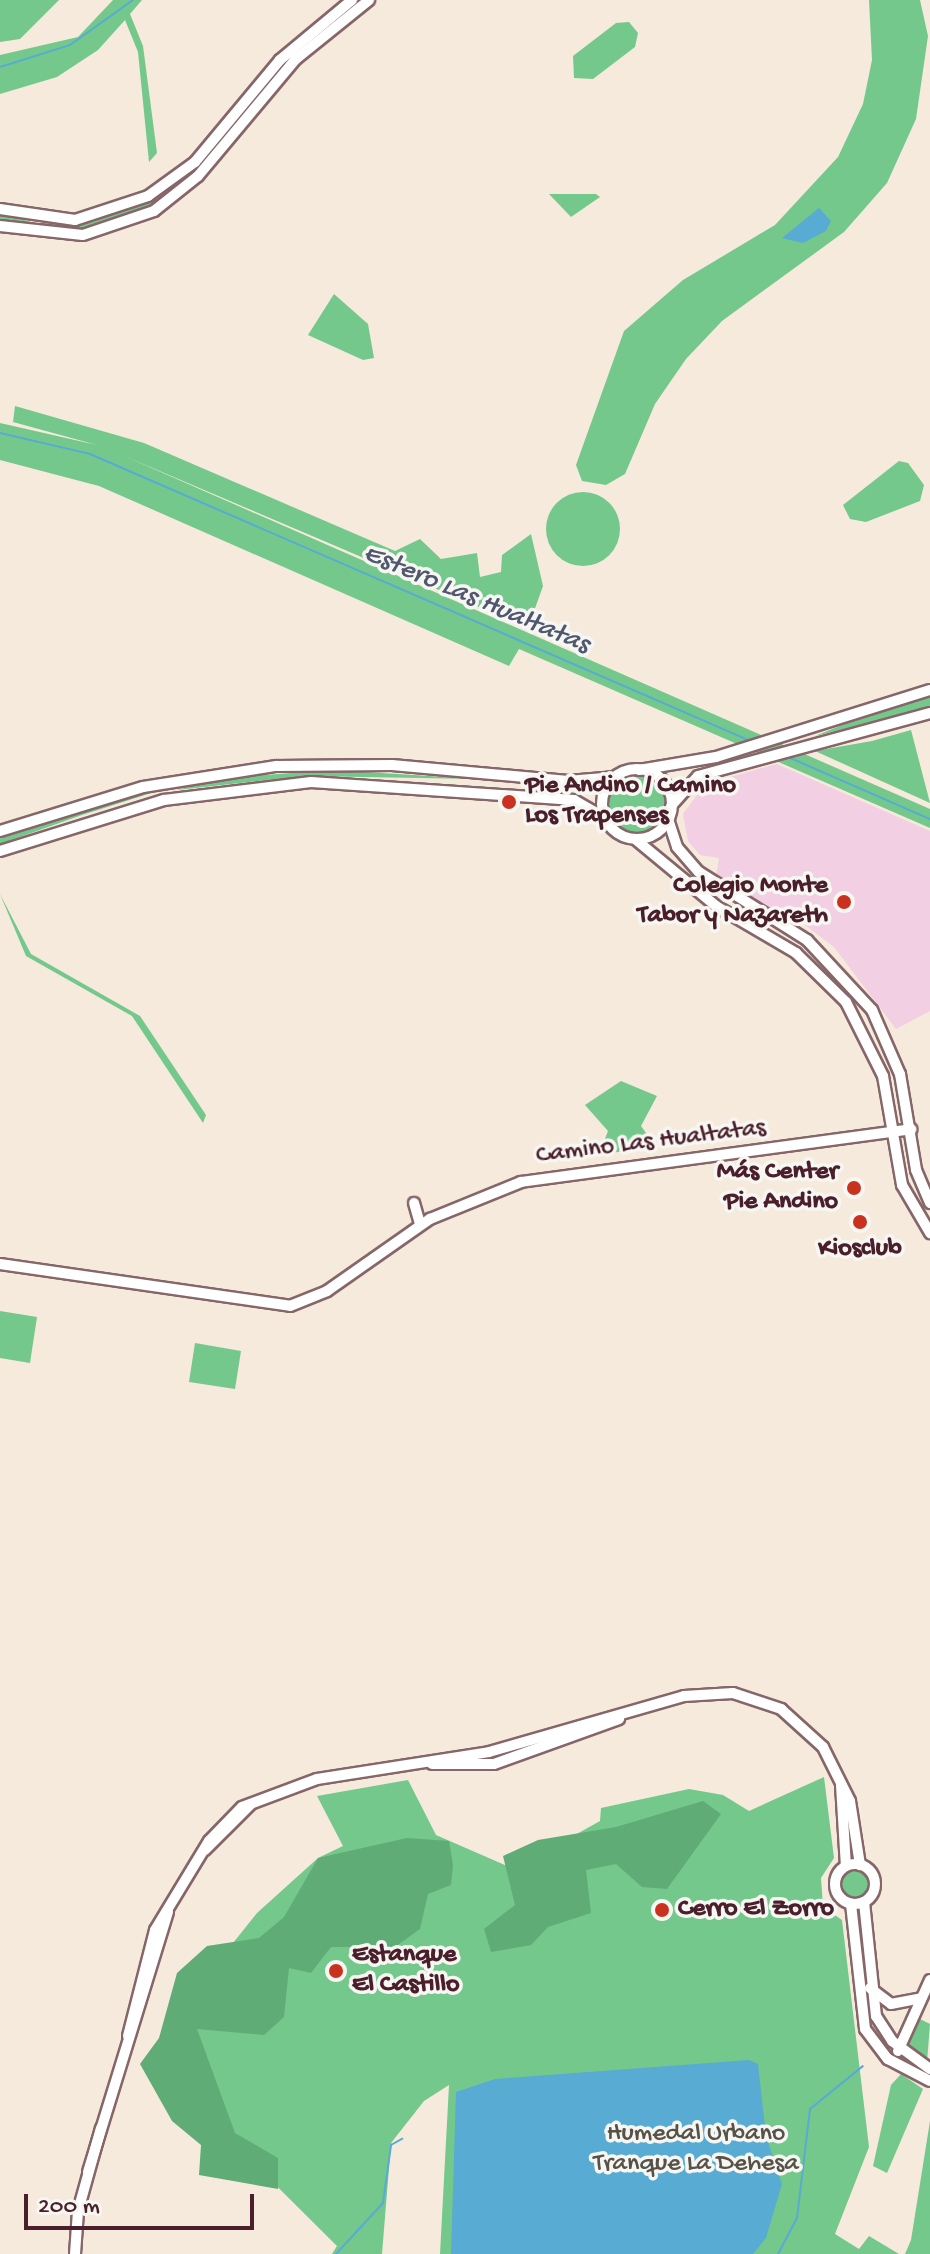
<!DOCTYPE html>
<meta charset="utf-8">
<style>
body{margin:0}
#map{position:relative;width:930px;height:2254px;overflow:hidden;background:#f5eadb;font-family:"Gochi Hand",sans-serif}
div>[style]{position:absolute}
.built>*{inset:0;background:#f2cfe2}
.green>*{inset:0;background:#74c88b}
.round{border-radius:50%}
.forest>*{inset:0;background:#5fac77}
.water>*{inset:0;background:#58abd3}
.stream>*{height:2px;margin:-1px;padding:0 1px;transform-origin:1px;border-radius:1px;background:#58abd3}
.roads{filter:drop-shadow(2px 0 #866669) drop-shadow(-2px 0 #866669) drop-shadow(0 2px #866669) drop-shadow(0 -2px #866669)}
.secondary>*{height:10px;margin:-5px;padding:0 5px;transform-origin:5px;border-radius:5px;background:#fff}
.secondary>.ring{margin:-5px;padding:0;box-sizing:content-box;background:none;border:10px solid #fff;border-radius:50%}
.dots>*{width:22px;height:22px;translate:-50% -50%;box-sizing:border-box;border:4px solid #f6f6f2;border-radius:50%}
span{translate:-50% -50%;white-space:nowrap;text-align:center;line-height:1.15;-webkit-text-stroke:7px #f6f6f2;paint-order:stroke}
.poi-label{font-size:26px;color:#4a1f2b;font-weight:700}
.left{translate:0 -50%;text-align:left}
.right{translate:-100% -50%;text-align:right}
.street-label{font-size:26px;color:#4a1f2b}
.park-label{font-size:26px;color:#575248}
.water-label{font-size:28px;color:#50576e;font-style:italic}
.scale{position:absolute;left:24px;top:2194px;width:230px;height:36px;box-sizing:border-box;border:4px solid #4a1f2b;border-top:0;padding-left:10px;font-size:24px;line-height:28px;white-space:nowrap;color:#4a1f2b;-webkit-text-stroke:6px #f6f6f2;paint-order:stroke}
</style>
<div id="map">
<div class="built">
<i style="clip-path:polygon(777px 764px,930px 831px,930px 1011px,896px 1029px,834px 947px,785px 910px,781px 915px,716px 877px,719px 858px,700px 855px,688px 841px,683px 814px,705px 784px)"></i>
</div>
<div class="green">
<i style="clip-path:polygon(0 0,59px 0,20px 39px,0 42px)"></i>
<i style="clip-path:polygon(113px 0,142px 0,130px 14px,143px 46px,157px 153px,149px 162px,138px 52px,125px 20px,98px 50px,57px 77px,0 94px,0 55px,78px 37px)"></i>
<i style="clip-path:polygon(869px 0,920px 0,928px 36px,916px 119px,887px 183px,844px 232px,722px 321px,686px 359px,655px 404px,625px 474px,606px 485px,582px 481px,576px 465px,624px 331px,683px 280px,775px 225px,838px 157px,863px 104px,872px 60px)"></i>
<i style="clip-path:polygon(629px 22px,638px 33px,635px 47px,593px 79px,574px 78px,573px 56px,616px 23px)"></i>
<i style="clip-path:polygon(169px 189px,138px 214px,79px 231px,0 222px,0 213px,35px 223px,93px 222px)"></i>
<i style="clip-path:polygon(549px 194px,596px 194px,600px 197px,571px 217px)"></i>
<i style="clip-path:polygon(334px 294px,368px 324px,374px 358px,363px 360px,308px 335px)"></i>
<i style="clip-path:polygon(15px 406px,144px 443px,395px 551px,420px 539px,441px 559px,477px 553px,480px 577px,501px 572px,502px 555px,531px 534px,543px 586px,528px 628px,122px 455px,930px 809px,930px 828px,519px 649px,509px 666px,99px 486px,0 460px,0 423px,97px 445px,13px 422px)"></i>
<i style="clip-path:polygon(899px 461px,908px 463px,924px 485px,920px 501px,866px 522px,850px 519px,843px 505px)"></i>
<i class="round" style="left:546px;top:492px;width:74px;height:74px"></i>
<i style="clip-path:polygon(930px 694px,930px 708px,815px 736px,867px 715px)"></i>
<i style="clip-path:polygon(911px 730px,930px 803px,815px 751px,872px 741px)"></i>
<i style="clip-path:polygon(333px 770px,478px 779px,305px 776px,177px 790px,222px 778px)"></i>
<i class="round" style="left:606px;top:774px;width:62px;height:62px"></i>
<i style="clip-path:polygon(167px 788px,82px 815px,0 844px,0 838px,52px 819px)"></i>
<i style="clip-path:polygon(0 894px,31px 954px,140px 1016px,206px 1115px,203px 1123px,132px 1016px,26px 956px)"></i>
<i style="clip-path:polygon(621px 1081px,657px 1096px,641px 1126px,657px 1148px,599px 1154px,608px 1131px,585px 1105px)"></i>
<i style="clip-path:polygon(0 1311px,37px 1317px,30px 1363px,0 1358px)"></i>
<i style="clip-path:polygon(195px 1343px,241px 1351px,235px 1389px,189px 1382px)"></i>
<i style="clip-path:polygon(824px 1777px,834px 1858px,821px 1878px,823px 1907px,842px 1920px,869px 2147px,835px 2234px,859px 2249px,869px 2236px,899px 2254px,440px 2254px,449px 2085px,424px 2101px,391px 2143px,382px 2254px,332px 2254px,337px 2246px,185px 2095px,201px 1983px,257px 1913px,318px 1858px,343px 1846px,317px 1796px,408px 1780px,436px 1835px,514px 1869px,600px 1821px,601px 1808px,689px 1789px,723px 1795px,749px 1811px)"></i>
<i class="round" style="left:841px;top:1871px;width:28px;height:28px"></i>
<i style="clip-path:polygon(916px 2017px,930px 2024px,927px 2062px,905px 2048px)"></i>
<i style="clip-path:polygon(901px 2074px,923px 2089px,887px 2173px,873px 2166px,891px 2085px)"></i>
<i style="clip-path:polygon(930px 2121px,930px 2254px,905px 2254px,911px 2240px)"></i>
</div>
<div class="forest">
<i style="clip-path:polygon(703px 1801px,721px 1814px,667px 1889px,642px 1887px,616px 1864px,586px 1870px,591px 1913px,548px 1927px,531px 1945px,491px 1952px,484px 1929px,515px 1905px,503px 1856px,538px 1840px,616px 1827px)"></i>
<i style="clip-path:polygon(407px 1838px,449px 1841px,453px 1865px,451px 1885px,428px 1894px,420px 1929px,395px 1947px,331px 1947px,311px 1973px,289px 1968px,284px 2017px,264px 2035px,197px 2029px,235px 2133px,278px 2158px,278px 2189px,199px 2175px,201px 2145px,172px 2121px,140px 2064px,159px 2038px,177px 1973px,207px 1946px,259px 1938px,284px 1917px,318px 1858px)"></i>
</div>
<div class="water">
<i style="clip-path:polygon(819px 208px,831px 221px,826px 231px,803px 243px,782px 238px)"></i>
<i style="clip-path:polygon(749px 2060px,758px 2064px,766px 2136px,782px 2184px,766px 2238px,753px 2254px,451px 2254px,456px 2092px,495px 2079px)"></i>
</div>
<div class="stream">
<i style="left:0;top:67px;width:73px;rotate:-17.4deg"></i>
<i style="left:70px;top:45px;width:77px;rotate:-35.5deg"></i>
<i style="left:0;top:433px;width:92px;rotate:13.1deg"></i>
<i style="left:90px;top:454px;width:723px;rotate:23.48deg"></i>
<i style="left:788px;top:757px;width:155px;rotate:23.6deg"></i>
<i style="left:336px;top:2254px;width:69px;rotate:-47.3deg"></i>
<i style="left:383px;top:2203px;width:59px;rotate:-82.1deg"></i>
<i style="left:391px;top:2145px;width:13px;rotate:-29deg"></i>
<i style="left:778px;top:2254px;width:41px;rotate:-62.2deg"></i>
<i style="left:797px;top:2218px;width:110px;rotate:-83.2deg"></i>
<i style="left:810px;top:2109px;width:68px;rotate:-39.1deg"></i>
</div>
<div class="roads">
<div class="secondary">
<i style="left:0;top:209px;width:76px;rotate:8.3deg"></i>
<i style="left:75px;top:220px;width:77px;rotate:-18.2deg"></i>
<i style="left:148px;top:196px;width:58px;rotate:-35.9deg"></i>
<i style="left:195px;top:162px;width:133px;rotate:-50.2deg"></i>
<i style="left:280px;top:60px;width:94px;rotate:-39.8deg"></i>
<i style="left:0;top:226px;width:83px;rotate:6.2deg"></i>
<i style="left:83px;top:235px;width:75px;rotate:-18.7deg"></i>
<i style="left:154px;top:211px;width:56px;rotate:-38.5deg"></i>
<i style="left:198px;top:176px;width:153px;rotate:-50.1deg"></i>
<i style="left:296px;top:59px;width:94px;rotate:-38.9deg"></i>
<i class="ring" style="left:602px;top:769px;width:60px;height:60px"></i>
<i style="left:639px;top:770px;width:78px;rotate:-9.6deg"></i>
<i style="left:716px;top:757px;width:224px;rotate:-17.4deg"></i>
<i style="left:671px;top:806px;width:40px;rotate:-48deg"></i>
<i style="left:698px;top:776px;width:240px;rotate:-15.2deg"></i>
<i style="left:668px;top:819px;width:29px;rotate:72deg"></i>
<i style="left:677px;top:847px;width:33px;rotate:49deg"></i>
<i style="left:699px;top:872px;width:128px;rotate:32.2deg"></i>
<i style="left:807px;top:940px;width:96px;rotate:47.1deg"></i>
<i style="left:872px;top:1010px;width:70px;rotate:66.4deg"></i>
<i style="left:900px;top:1074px;width:97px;rotate:80.5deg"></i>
<i style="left:916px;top:1170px;width:36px;rotate:67deg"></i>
<i style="left:0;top:831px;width:150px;rotate:-17.1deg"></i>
<i style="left:143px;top:787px;width:135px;rotate:-9deg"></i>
<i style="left:276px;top:766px;width:116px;rotate:-0.5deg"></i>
<i style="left:392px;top:765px;width:177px;rotate:5.2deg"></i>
<i style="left:568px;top:781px;width:48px;rotate:-4.8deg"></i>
<i style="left:635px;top:839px;width:105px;rotate:39.6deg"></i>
<i style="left:716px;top:906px;width:93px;rotate:30.4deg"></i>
<i style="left:796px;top:953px;width:70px;rotate:44.4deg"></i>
<i style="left:846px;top:1002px;width:83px;rotate:63.4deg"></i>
<i style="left:883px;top:1076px;width:111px;rotate:80.1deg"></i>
<i style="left:902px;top:1185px;width:56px;rotate:59.7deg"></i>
<i style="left:0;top:851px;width:172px;rotate:-17.3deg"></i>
<i style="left:164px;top:800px;width:148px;rotate:-7deg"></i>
<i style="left:311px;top:782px;width:264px;rotate:3.9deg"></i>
<i style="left:574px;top:800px;width:36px;rotate:30deg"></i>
<i style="left:414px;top:1203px;width:22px;rotate:74deg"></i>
<i style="left:0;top:1264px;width:293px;rotate:8.2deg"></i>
<i style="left:290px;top:1306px;width:40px;rotate:-22deg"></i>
<i style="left:327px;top:1291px;width:126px;rotate:-35deg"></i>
<i style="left:430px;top:1219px;width:98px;rotate:-22.1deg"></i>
<i style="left:521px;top:1182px;width:394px;rotate:-7.7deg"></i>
<i style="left:432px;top:1764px;width:62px"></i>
<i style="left:494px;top:1764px;width:133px;rotate:-19.8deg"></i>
<i style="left:841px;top:1785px;width:81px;rotate:86.5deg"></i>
<i style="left:205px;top:1850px;width:64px;rotate:-45deg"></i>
<i class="ring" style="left:835px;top:1864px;width:30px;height:30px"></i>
<i style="left:864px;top:1902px;width:115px;rotate:84deg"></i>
<i style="left:876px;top:2016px;width:30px;rotate:57deg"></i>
<i style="left:892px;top:2041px;width:47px;rotate:36.4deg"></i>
<i style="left:851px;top:1904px;width:126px;rotate:83.6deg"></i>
<i style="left:865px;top:2029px;width:38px;rotate:53deg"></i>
<i style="left:888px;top:2059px;width:47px;rotate:27.6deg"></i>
<i style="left:870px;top:1988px;width:26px;rotate:37deg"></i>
<i style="left:891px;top:2004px;width:31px;rotate:-11deg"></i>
<i style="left:128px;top:2036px;width:109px;rotate:-75.7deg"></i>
<i style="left:155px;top:1930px;width:104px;rotate:-58.8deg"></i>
<i style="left:209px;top:1841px;width:47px;rotate:-45.9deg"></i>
<i style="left:242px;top:1807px;width:80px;rotate:-20.5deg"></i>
<i style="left:317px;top:1779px;width:174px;rotate:-8.9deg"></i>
<i style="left:489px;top:1752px;width:203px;rotate:-16deg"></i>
<i style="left:684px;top:1696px;width:49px;rotate:-3.5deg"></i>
<i style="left:733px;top:1693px;width:51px;rotate:18.4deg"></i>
<i style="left:781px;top:1709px;width:57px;rotate:42.1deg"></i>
<i style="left:823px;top:1747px;width:60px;rotate:63.4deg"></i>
<i style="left:850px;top:1801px;width:65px;rotate:81.1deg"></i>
<i style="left:898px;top:2051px;width:78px;rotate:-65.7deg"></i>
<i style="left:88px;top:2172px;width:272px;rotate:-72.9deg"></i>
<i style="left:75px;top:2254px;width:43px;rotate:-86deg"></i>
<i style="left:78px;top:2211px;width:86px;rotate:-74.5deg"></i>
</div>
</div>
<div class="dots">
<i style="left:509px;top:802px;background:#c8321e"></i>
<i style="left:844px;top:902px;background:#c8321e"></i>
<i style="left:854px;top:1188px;background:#c8321e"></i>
<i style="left:860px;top:1222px;background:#c8321e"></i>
<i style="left:662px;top:1910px;background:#c8321e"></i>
<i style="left:336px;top:1971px;background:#c8321e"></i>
</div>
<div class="poi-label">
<span class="left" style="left:525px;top:802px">Pie Andino / Camino<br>Los Trapenses</span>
<span class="right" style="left:828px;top:902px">Colegio Monte<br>Tabor y Nazareth</span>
<span class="right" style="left:838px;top:1188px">Más Center<br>Pie Andino</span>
<span style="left:860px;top:1250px">Kiosclub</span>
<span class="left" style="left:678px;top:1910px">Cerro El Zorro</span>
<span class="left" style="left:352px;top:1971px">Estanque<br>El Castillo</span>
</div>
<div class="street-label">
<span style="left:651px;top:1143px;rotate:-7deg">Camino Las Hualtatas</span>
</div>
<div class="park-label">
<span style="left:696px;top:2150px">Humedal Urbano<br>Tranque La Dehesa</span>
</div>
<div class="water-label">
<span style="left:476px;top:600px;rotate:23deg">Estero Las Hualtatas</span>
</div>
<div class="scale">200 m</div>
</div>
